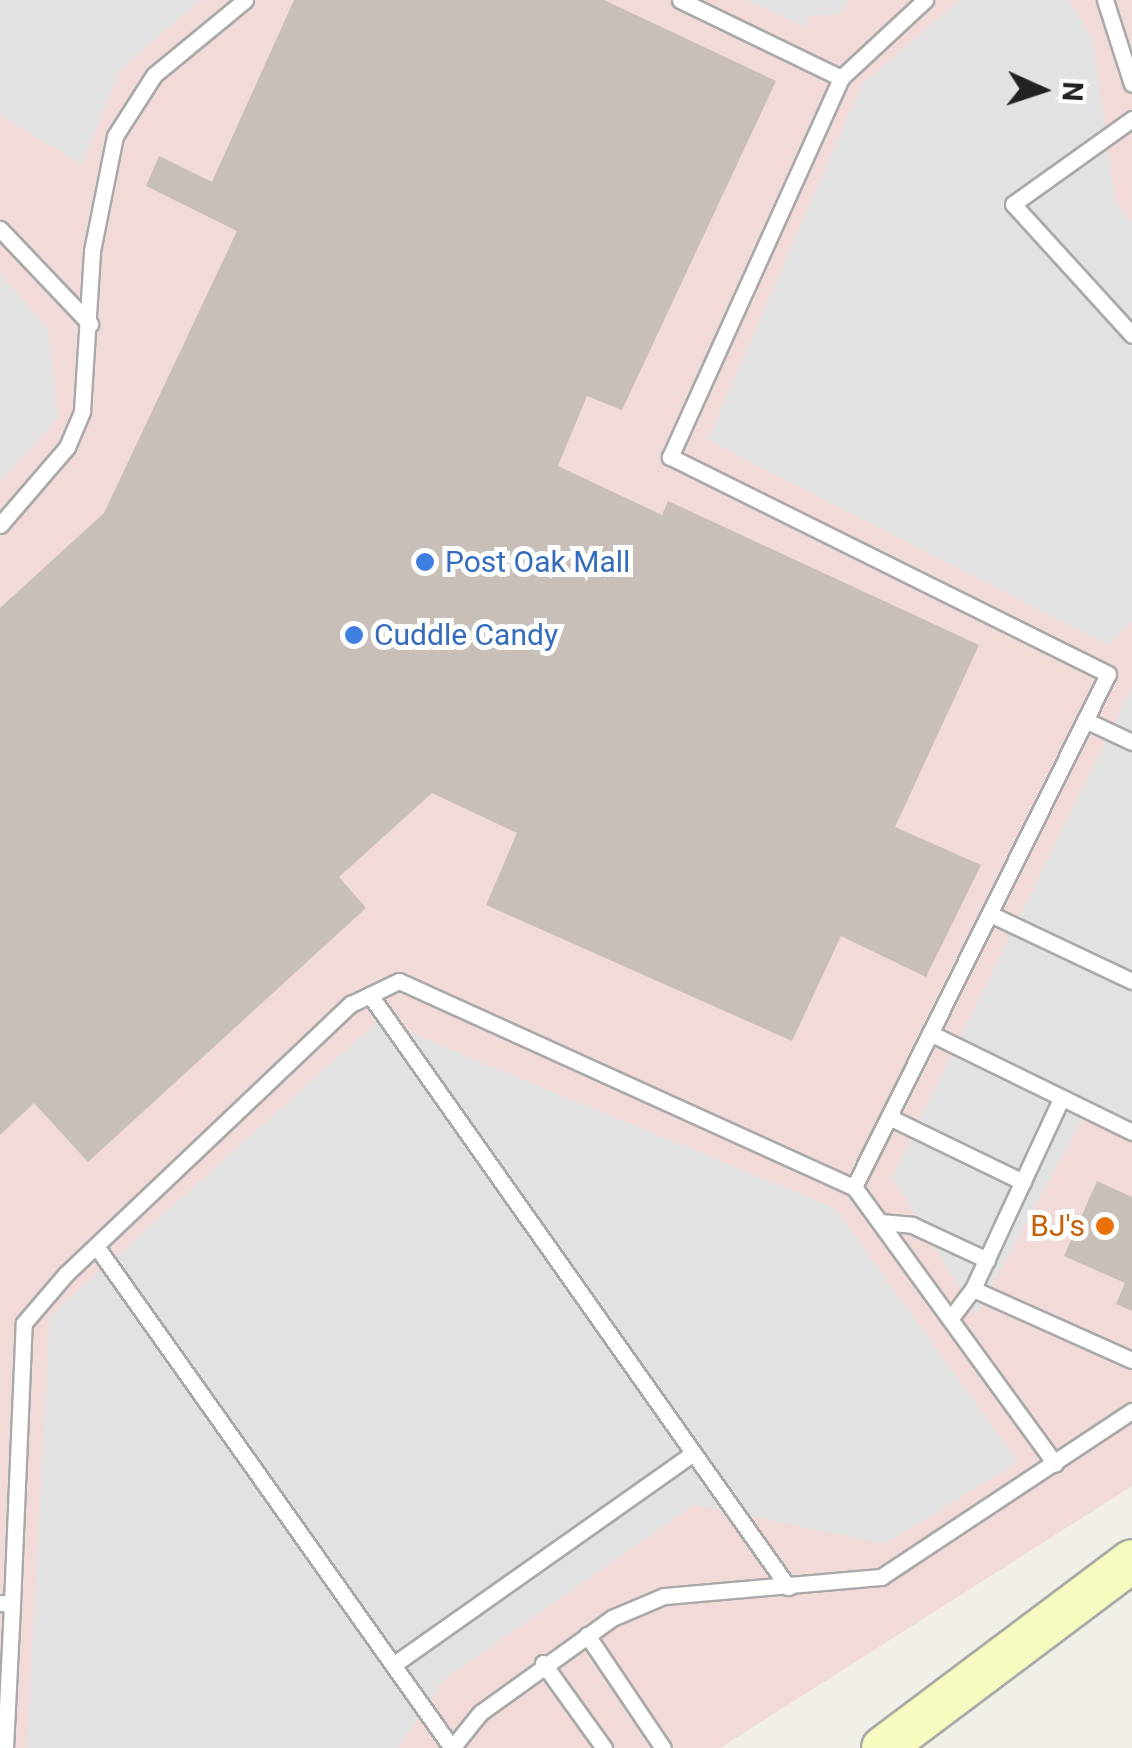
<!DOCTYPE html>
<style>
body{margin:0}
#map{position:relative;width:1132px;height:1748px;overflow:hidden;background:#f2efe9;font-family:Roboto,sans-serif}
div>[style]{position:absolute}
.commercial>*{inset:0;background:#f2dad9}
.parking>*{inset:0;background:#e2e2e2}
.building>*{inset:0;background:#c7bfb8}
.roads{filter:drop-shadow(2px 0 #a9a9a9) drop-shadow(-2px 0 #a9a9a9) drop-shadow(0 2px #a9a9a9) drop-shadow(0 -2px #a9a9a9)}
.service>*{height:15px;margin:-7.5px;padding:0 7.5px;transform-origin:7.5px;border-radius:7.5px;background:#fff}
.secondary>*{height:42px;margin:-21px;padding:0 21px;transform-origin:21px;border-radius:21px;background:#f7fabf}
.dots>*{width:28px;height:28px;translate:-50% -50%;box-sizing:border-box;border:5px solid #fff;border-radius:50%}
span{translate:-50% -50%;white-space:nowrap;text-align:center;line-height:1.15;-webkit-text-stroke:10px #fff;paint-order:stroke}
.shop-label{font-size:30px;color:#366cbe}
.left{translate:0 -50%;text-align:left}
.food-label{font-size:30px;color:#c56008}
.right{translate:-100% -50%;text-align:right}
.north{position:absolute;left:992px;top:40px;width:100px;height:100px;-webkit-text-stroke:8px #fff;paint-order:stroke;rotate:93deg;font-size:28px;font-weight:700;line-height:40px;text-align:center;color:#222}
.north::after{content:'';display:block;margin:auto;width:35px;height:45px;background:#222;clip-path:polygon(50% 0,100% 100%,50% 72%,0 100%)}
</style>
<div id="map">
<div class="commercial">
<i style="clip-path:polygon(0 0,1132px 0,1132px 1486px,720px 1748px,0 1748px)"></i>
</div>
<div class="parking">
<i style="clip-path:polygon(0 0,200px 0,120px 70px,82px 165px,0 115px)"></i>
<i style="clip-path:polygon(746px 0,848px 0,841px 15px,809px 16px,807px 28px)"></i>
<i style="clip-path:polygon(960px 0,1069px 0,1093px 40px,1115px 202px,1132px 223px,1132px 621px,1107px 645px,708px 440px,862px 84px)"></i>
<i style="clip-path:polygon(0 273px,48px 329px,58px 419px,0 481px)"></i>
<i style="clip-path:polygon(1132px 687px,1132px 1124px,1090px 1105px,976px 1315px,892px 1177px)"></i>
<i style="clip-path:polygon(379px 1020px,835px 1208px,1018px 1462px,885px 1544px,694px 1505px,446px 1678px,398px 1748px,27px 1748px,50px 1316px)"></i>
</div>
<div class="building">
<i style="clip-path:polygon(294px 0,604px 0,776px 81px,622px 410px,587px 396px,558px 466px,662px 515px,668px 501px,979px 645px,895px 827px,981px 865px,926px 977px,841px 936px,792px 1041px,486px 905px,517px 833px,432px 793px,339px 877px,366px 908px,88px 1162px,34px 1103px,0 1135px,0 608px,104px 513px,237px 231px,146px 186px,159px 156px,212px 182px)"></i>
<i style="clip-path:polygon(1097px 1181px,1132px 1197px,1132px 1311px,1116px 1304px,1125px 1283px,1064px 1256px)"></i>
</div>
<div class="roads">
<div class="service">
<i style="left:680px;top:0;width:179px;rotate:25.8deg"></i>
<i style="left:1105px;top:0;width:88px;rotate:72.2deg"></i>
<i style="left:1132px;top:119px;width:146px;rotate:144.5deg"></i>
<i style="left:1013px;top:204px;width:177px;rotate:47.7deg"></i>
<i style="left:0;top:229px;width:131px;rotate:46.5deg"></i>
<i style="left:0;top:525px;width:103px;rotate:-49.3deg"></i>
<i style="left:67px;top:447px;width:39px;rotate:-67deg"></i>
<i style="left:82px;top:411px;width:160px;rotate:-86.4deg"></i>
<i style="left:92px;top:251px;width:117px;rotate:-78.7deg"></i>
<i style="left:115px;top:136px;width:72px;rotate:-57.4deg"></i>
<i style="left:154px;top:75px;width:118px;rotate:-39.5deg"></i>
<i style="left:1085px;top:720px;width:52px;rotate:25.1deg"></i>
<i style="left:990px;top:914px;width:157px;rotate:25.3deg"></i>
<i style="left:370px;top:995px;width:725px;rotate:54.77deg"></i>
<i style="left:930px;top:1033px;width:225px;rotate:26.1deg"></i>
<i style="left:1061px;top:1099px;width:209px;rotate:114.9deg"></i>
<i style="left:973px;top:1289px;width:174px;rotate:24.1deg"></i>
<i style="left:889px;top:1117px;width:149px;rotate:25.9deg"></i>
<i style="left:854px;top:1187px;width:342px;rotate:54deg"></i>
<i style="left:880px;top:1222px;width:32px;rotate:5deg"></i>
<i style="left:912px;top:1225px;width:83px;rotate:25deg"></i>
<i style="left:96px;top:1246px;width:615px;rotate:54.66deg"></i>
<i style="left:950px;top:1319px;width:38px;rotate:-53deg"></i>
<i style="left:0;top:1603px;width:12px;rotate:5deg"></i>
<i style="left:12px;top:1604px;width:281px;rotate:-87.6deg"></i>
<i style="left:24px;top:1323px;width:65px;rotate:-49.4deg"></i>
<i style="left:66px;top:1274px;width:393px;rotate:-43.5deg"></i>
<i style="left:351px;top:1004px;width:53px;rotate:-25.6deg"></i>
<i style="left:399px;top:981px;width:499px;rotate:24.4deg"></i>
<i style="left:854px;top:1187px;width:572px;rotate:-63.66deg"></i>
<i style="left:1108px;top:674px;width:489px;rotate:-153.6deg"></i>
<i style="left:670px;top:457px;width:416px;rotate:-65.7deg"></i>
<i style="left:841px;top:78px;width:115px;rotate:-42.9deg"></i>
<i style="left:587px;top:1635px;width:136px;rotate:56.1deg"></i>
<i style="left:543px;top:1663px;width:105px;rotate:54.3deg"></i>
<i style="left:393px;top:1665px;width:367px;rotate:-35.2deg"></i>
<i style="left:5px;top:1748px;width:144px;rotate:-87.2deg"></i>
<i style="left:452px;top:1748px;width:45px;rotate:-51.3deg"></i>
<i style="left:480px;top:1713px;width:163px;rotate:-35.7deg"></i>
<i style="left:612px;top:1618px;width:56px;rotate:-22.9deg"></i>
<i style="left:664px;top:1596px;width:218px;rotate:-5deg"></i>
<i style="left:881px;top:1577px;width:301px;rotate:-33.5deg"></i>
</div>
<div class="secondary">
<i style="left:883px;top:1748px;width:311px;rotate:-36.9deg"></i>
</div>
</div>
<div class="dots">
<i style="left:425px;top:562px;background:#3f7fe0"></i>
<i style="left:354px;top:635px;background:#3f7fe0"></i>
<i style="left:1105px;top:1226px;background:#e8710a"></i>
</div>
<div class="shop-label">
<span class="left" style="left:445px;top:562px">Post Oak Mall</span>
<span class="left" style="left:374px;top:635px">Cuddle Candy</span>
</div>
<div class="food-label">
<span class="right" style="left:1085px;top:1226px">BJ's</span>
</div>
<div class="north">N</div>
</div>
